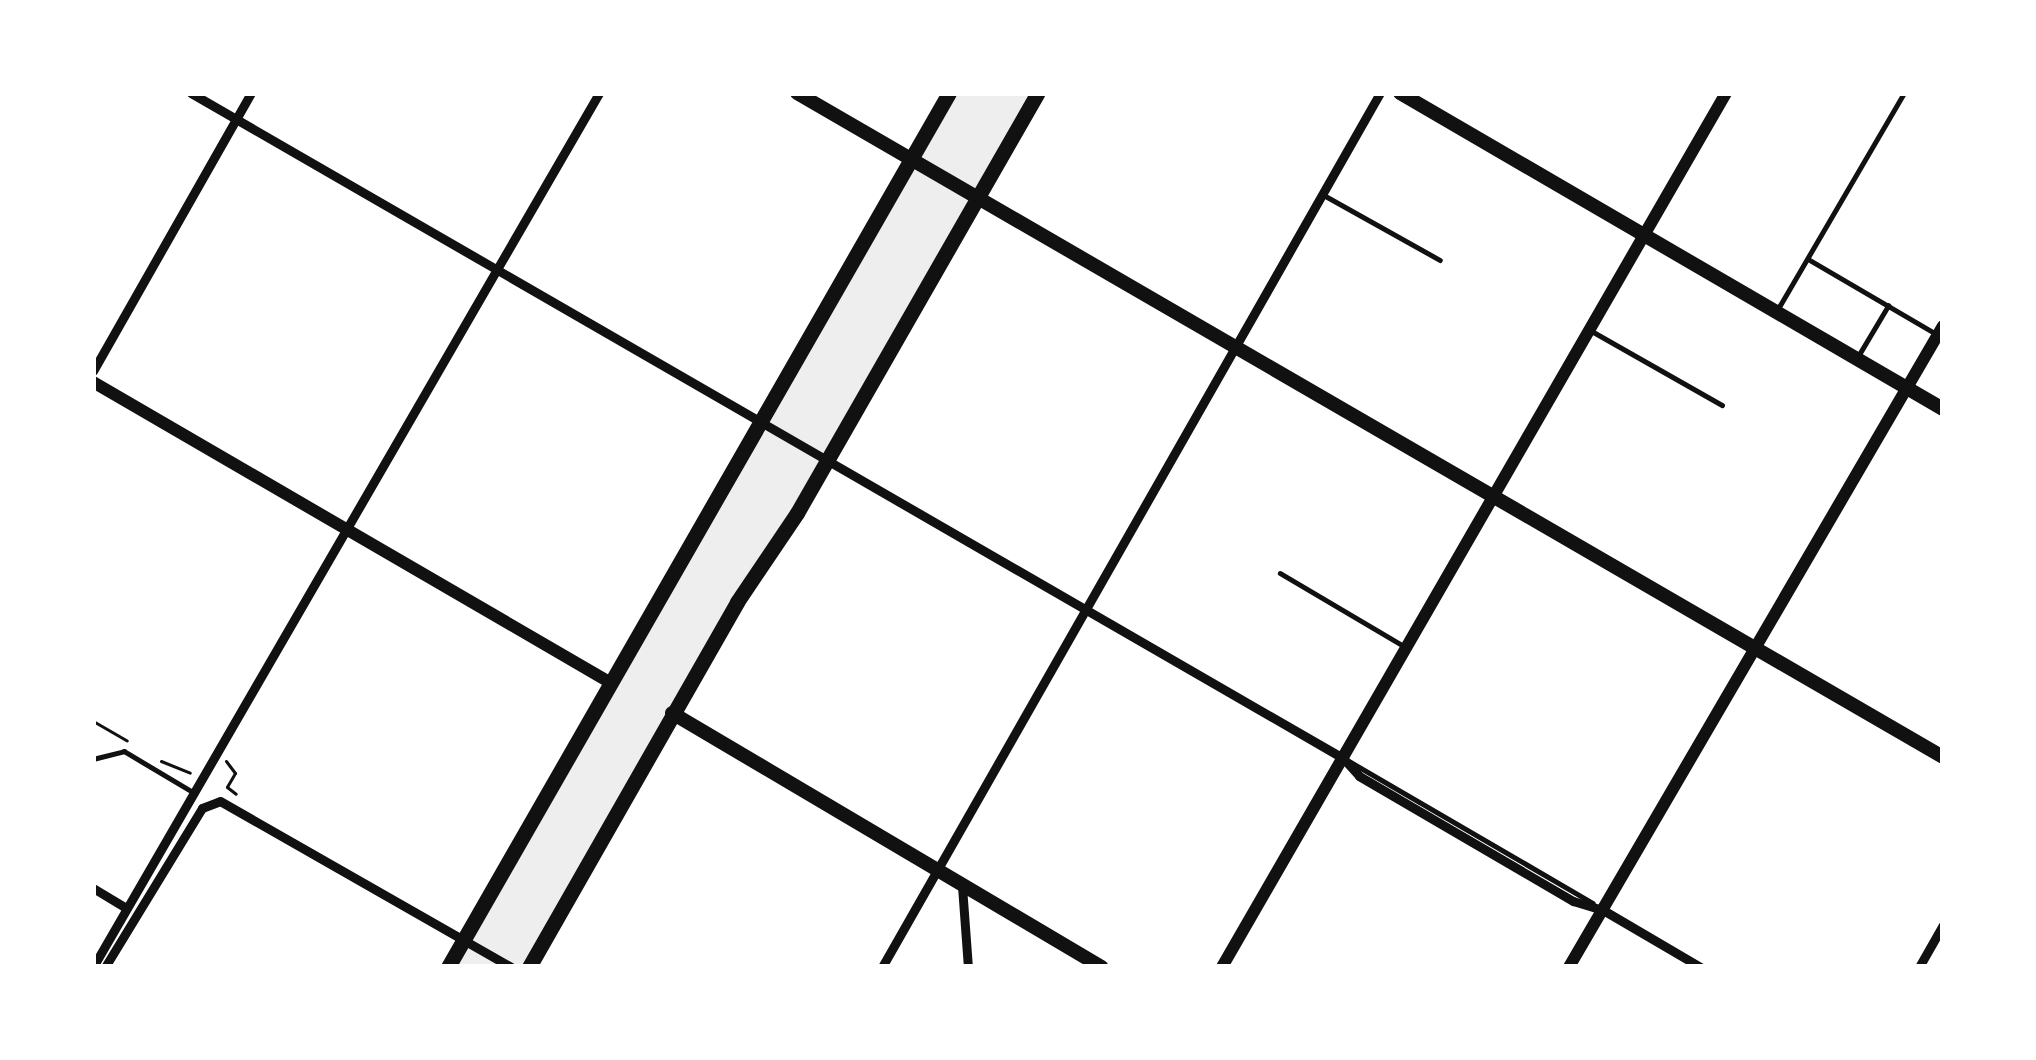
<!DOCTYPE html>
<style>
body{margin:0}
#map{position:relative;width:2036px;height:1060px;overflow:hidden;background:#fff;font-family:"Golos Text",sans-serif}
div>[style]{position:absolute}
.green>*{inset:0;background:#eee}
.path>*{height:3px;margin:-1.5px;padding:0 1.5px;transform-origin:1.5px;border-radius:1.5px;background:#111}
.service>*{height:4.5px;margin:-2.25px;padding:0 2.25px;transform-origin:2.25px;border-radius:2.25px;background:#111}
.minor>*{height:9px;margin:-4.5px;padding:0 4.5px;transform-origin:4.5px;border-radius:4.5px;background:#111}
.tertiary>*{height:12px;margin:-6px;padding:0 6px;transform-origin:6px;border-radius:6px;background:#111}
.secondary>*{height:14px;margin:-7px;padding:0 7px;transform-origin:7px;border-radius:7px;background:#111}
.primary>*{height:15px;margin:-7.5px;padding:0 7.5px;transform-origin:7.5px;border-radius:7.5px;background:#111}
span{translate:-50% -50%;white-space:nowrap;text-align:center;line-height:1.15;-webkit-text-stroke:9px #fff;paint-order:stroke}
.frame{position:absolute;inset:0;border:96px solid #fff;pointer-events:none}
</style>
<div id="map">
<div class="green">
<i style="clip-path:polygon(949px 93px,1038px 93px,529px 967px,448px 967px)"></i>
</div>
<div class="path">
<i style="left:93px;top:721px;width:39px;rotate:30deg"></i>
<i style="left:161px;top:761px;width:31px;rotate:22deg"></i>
<i style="left:226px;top:761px;width:15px;rotate:53deg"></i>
<i style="left:235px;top:773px;width:16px;rotate:120deg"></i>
<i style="left:227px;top:787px;width:11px;rotate:38deg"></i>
</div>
<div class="service">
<i style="left:1322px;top:194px;width:135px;rotate:29.2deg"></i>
<i style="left:1808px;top:259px;width:151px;rotate:30.3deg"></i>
<i style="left:1779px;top:307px;width:248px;rotate:-59.7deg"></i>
<i style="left:1590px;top:330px;width:152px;rotate:29.6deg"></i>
<i style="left:1857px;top:358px;width:61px;rotate:-59.2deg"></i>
<i style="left:1280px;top:573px;width:144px;rotate:30.5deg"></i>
<i style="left:93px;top:759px;width:32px;rotate:-14deg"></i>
<i style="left:124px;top:751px;width:80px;rotate:30.7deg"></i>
<i style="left:1349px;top:761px;width:282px;rotate:30.2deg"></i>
</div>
<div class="minor">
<i style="left:191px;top:93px;width:1330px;rotate:30deg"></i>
<i style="left:1343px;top:758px;width:24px;rotate:48deg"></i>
<i style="left:1359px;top:776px;width:248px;rotate:30.3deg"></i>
<i style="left:1573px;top:901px;width:31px;rotate:17deg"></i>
<i style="left:1603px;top:910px;width:113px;rotate:30.4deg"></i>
<i style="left:93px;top:371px;width:320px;rotate:-60.4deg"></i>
<i style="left:962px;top:886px;width:81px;rotate:85.8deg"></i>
<i style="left:93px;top:888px;width:37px;rotate:31deg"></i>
<i style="left:93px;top:967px;width:1010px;rotate:-59.93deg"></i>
<i style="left:105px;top:967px;width:186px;rotate:-58.6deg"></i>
<i style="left:202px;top:808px;width:19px;rotate:-21deg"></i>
<i style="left:220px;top:801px;width:335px;rotate:29.7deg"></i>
<i style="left:882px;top:967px;width:1006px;rotate:-60.33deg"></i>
<i style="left:1919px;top:967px;width:48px;rotate:-60.3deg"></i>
</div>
<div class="tertiary">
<i style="left:93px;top:382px;width:599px;rotate:30.16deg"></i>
<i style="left:1222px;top:967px;width:1009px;rotate:-60.03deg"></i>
<i style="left:1569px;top:967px;width:742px;rotate:-59.74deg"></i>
</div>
<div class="secondary">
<i style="left:797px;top:93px;width:1324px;rotate:30.09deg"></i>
<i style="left:1400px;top:93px;width:628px;rotate:30.2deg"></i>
<i style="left:672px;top:713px;width:499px;rotate:30.6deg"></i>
</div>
<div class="primary">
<i style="left:448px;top:967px;width:1007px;rotate:-60.18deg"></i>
<i style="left:529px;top:967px;width:420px;rotate:-60.3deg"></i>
<i style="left:737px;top:602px;width:107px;rotate:-56deg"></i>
<i style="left:797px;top:513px;width:484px;rotate:-60.2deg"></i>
</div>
<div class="frame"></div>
</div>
